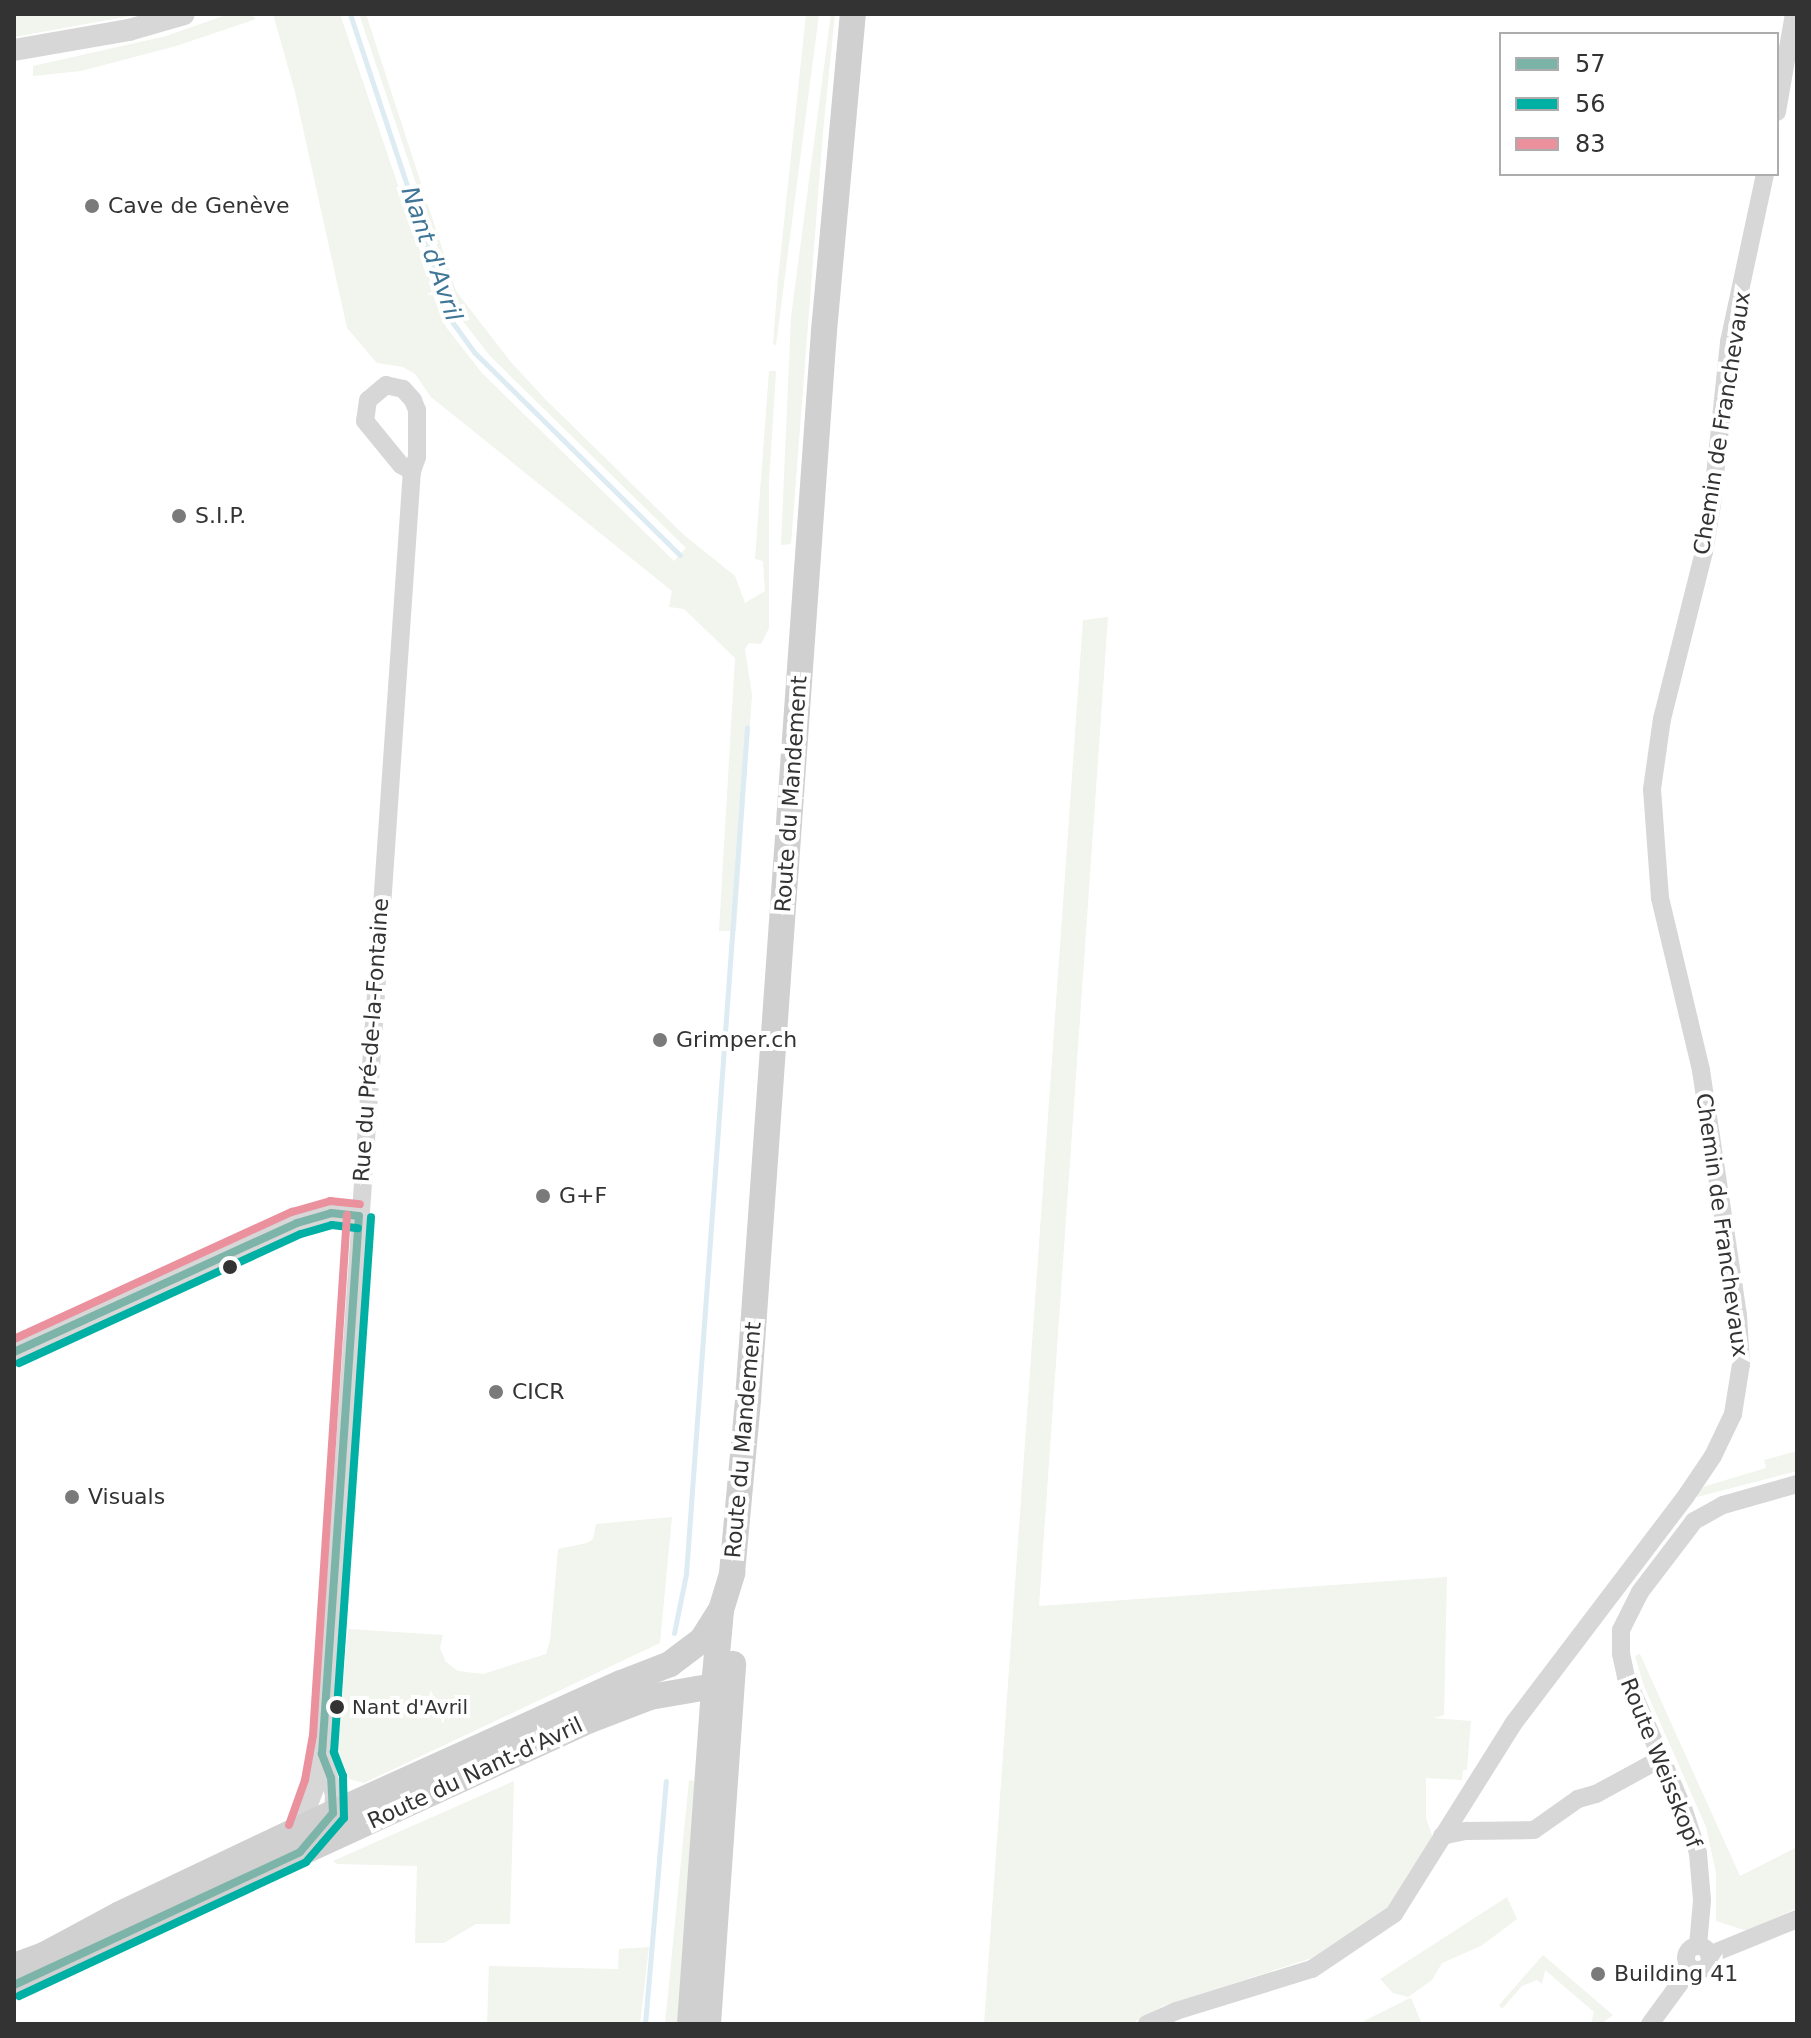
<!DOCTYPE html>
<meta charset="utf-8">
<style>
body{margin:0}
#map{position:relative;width:1811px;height:2038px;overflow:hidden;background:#fff;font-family:"DejaVu Sans",sans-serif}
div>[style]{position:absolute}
.green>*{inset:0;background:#f1f5ed}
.stream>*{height:5px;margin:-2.5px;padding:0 2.5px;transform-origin:2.5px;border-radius:2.5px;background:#ddebf3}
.minor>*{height:18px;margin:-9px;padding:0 9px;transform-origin:9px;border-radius:9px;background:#d7d7d7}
.minor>.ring{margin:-9px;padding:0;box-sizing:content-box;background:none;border:18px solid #d7d7d7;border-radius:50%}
.tertiary>*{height:22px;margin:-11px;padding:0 11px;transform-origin:11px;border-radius:11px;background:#d7d7d7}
.secondary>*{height:26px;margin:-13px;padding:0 13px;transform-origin:13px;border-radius:13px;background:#d0d0d0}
.bus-1>*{height:8px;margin:-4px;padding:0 4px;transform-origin:4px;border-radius:4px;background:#7cb4a9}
.bus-2>*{height:8px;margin:-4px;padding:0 4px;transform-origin:4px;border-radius:4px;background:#00b0a4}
.bus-3>*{height:8px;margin:-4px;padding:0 4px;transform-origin:4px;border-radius:4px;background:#eb919e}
.dots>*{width:22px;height:22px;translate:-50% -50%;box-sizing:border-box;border:4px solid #fff;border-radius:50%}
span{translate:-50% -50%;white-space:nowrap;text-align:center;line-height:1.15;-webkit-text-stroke:8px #fff;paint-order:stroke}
.bus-label{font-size:20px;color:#333}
.left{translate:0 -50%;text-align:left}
.poi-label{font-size:22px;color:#333}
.street-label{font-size:22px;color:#333}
.water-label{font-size:24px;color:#3f7597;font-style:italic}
.frame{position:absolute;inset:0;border:16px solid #333;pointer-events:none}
.legend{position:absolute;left:1499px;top:32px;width:280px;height:144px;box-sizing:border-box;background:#fff;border:2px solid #adadad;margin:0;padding:10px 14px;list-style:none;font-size:24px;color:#333}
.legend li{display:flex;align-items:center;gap:16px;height:40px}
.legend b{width:40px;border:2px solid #adadad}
</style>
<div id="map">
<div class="green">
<i style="clip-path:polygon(14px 14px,141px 14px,14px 37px)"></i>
<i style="clip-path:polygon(229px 14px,250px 14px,256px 19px,176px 46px,81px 71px,33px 76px,33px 66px,166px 36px)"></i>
<i style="clip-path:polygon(273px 14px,340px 14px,446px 327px,482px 373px,674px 561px,686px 548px,490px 356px,462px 320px,359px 14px,366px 14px,456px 291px,510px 361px,545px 399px,684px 535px,735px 576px,745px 603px,765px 591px,763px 561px,755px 559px,769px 371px,776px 371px,769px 482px,769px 628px,761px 644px,749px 643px,745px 649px,752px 695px,736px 931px,719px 931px,735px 658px,684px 609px,669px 607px,672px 591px,431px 397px,415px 374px,403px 367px,377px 363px,347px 328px,295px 92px)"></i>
<i style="clip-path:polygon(806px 14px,819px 14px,776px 345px,773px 344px,778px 279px)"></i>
<i style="clip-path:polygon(831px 14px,835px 14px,823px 132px,791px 544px,781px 545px,791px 317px)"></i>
<i style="clip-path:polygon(1108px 617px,1039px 1606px,1447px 1577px,1444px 1715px,1433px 1718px,1471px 1721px,1467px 1770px,1463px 1770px,1462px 1780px,1426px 1778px,1426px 1818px,1433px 1838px,1394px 1903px,1312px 1958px,1163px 2006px,1131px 2024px,984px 2024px,1083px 620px)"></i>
<i style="clip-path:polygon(1797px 1451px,1797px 1471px,1693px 1498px,1699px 1488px,1766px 1468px,1764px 1460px)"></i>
<i style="clip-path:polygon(672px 1517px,660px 1643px,364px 1783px,349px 1779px,341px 1771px,337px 1756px,348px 1629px,443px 1635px,440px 1648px,446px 1662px,458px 1671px,483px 1674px,546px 1654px,550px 1641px,558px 1549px,587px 1543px,593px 1539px,596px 1524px)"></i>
<i style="clip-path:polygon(1640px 1654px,1740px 1876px,1797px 1847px,1797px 1908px,1747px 1931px,1716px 1921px,1716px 1873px,1706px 1827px,1644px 1686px,1635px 1656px)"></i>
<i style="clip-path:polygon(689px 1780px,695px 1781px,679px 2024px,665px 2024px)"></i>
<i style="clip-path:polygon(514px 1781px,510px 1924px,476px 1924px,444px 1943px,415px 1943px,417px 1866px,337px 1864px,333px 1861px)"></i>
<i style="clip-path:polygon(1507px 1897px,1517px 1919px,1481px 1946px,1442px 1963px,1432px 1980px,1408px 1997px,1393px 1993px,1380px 1979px)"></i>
<i style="clip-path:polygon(649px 1947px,640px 2024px,487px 2024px,489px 1966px,618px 1969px,619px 1949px)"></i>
<i style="clip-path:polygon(1543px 1955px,1613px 2015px,1601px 2024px,1591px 2024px,1594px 2012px,1545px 1970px,1542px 1984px,1537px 1980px,1522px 1986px,1502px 2009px,1499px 2005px)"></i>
<i style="clip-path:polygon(1411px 1998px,1422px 2024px,1358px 2024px,1410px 1998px)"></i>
</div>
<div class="stream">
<i style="left:350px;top:14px;width:326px;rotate:71.6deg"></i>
<i style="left:453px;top:323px;width:36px;rotate:54deg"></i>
<i style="left:474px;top:352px;width:289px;rotate:44.6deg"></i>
<i style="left:674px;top:1633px;width:60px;rotate:-78.5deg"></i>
<i style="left:686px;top:1574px;width:849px;rotate:-85.88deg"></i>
<i style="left:645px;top:2024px;width:244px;rotate:-85.1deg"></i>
</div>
<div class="minor">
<i style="left:1777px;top:112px;width:99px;rotate:-80.2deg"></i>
<i style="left:14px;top:1352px;width:311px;rotate:-24.5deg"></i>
<i style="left:297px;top:1223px;width:35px;rotate:-16deg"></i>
<i style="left:331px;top:1213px;width:28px;rotate:6deg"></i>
<i style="left:323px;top:1756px;width:41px;rotate:74.2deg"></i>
<i style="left:334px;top:1795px;width:18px;rotate:93deg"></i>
<i style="left:333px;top:1813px;width:8px;rotate:120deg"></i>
<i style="left:300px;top:1829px;width:49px;rotate:-69.7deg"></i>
<i style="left:317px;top:1783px;width:48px;rotate:-80.3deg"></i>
<i style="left:325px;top:1736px;width:1268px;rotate:-86.07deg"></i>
<i style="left:412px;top:471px;width:15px;rotate:-70deg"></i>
<i style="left:417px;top:457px;width:47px;rotate:-90deg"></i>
<i style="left:417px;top:410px;width:11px;rotate:-112deg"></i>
<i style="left:413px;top:400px;width:15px;rotate:-132deg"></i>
<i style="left:403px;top:389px;width:17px;rotate:-167deg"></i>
<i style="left:386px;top:385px;width:23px;rotate:140deg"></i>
<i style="left:368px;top:400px;width:21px;rotate:98deg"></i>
<i style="left:365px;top:421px;width:57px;rotate:50.7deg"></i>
<i style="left:401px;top:465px;width:13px;rotate:29deg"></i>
<i style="left:1442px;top:1836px;width:25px;rotate:-12deg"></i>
<i style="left:1466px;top:1831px;width:68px;rotate:-0.8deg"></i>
<i style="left:1534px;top:1830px;width:54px;rotate:-35.2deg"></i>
<i style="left:1578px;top:1799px;width:19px;rotate:-16deg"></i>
<i style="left:1596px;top:1794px;width:75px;rotate:-28.6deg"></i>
<i style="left:1698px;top:1946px;width:46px;rotate:-85deg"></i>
<i style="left:1702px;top:1900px;width:47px;rotate:-94.9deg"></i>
<i style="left:1698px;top:1853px;width:47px;rotate:-108.4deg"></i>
<i style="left:1683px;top:1808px;width:143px;rotate:-113.5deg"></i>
<i style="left:1626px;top:1677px;width:24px;rotate:-102deg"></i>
<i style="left:1621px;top:1654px;width:24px;rotate:-90deg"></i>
<i style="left:1621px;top:1630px;width:42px;rotate:-63.4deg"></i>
<i style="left:1640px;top:1592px;width:89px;rotate:-52.7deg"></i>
<i style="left:1694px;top:1521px;width:33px;rotate:-29deg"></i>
<i style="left:1723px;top:1505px;width:77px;rotate:-15.8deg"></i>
<i class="ring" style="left:1686px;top:1946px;width:6px;height:6px"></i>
<i style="left:1709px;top:1955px;width:95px;rotate:-22.2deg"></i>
<i style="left:1147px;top:2024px;width:32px;rotate:-24deg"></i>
<i style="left:1176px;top:2011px;width:142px;rotate:-17.2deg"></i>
<i style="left:1312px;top:1969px;width:99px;rotate:-33.9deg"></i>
<i style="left:1394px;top:1914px;width:224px;rotate:-57.9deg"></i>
<i style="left:1513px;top:1724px;width:286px;rotate:-52.8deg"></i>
<i style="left:1686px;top:1496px;width:48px;rotate:-56deg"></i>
<i style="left:1713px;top:1456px;width:47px;rotate:-64.5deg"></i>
<i style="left:1733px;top:1414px;width:51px;rotate:-80.9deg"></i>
<i style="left:1741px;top:1364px;width:49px;rotate:-93.5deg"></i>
<i style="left:1738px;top:1315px;width:248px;rotate:-98.6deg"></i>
<i style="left:1701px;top:1070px;width:177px;rotate:-103.4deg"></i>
<i style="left:1660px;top:898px;width:109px;rotate:-94.2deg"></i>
<i style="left:1652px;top:789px;width:71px;rotate:-81.9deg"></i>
<i style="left:1662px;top:719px;width:172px;rotate:-75.9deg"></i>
<i style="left:1704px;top:552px;width:49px;rotate:-80.5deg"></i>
<i style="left:1712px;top:504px;width:163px;rotate:-84deg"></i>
<i style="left:1729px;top:342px;width:172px;rotate:-77.9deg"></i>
<i style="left:1650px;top:2024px;width:69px;rotate:-53.8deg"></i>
</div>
<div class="tertiary">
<i style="left:14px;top:50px;width:117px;rotate:-9.9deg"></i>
<i style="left:129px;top:30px;width:57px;rotate:-16.2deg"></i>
</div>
<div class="secondary">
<i style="left:14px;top:1966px;width:32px;rotate:-20deg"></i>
<i style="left:44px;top:1955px;width:86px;rotate:-28.3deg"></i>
<i style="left:120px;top:1914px;width:236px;rotate:-25.4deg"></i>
<i style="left:333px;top:1813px;width:316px;rotate:-24.3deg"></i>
<i style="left:621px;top:1683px;width:53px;rotate:-21.2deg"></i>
<i style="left:670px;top:1664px;width:40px;rotate:-37deg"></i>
<i style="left:702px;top:1640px;width:32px;rotate:-58deg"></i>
<i style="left:14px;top:1985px;width:634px;rotate:-24.71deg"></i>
<i style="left:590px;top:1720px;width:64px;rotate:-21deg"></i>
<i style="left:650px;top:1697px;width:65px;rotate:-9.8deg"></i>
<i style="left:714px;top:1686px;width:17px;rotate:-25deg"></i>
<i style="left:690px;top:2024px;width:339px;rotate:-85.9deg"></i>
<i style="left:714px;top:1686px;width:76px;rotate:-84.7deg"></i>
<i style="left:721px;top:1610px;width:39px;rotate:-73deg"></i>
<i style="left:732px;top:1573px;width:175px;rotate:-84.7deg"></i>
<i style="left:748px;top:1399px;width:1071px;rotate:-85.93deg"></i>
<i style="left:824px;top:331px;width:318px;rotate:-84.8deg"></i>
<i style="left:708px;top:2024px;width:361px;rotate:-86deg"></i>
</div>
<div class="bus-1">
<i style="left:14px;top:1352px;width:311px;rotate:-24.5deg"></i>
<i style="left:297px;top:1223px;width:35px;rotate:-16deg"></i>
<i style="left:331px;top:1213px;width:28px;rotate:6deg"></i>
<i style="left:14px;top:1985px;width:315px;rotate:-24.9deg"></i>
<i style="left:300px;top:1852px;width:51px;rotate:-49.8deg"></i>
<i style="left:333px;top:1813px;width:35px;rotate:-93deg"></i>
<i style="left:331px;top:1778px;width:26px;rotate:-111deg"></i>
<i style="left:322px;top:1754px;width:539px;rotate:-86.07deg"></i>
</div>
<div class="bus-2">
<i style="left:19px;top:1363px;width:310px;rotate:-24.6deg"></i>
<i style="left:301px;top:1234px;width:32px;rotate:-16deg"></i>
<i style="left:332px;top:1225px;width:26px;rotate:7deg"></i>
<i style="left:19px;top:1996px;width:317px;rotate:-25deg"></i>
<i style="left:306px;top:1862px;width:58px;rotate:-49.2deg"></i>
<i style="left:344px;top:1818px;width:42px;rotate:-91.4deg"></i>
<i style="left:343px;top:1776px;width:26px;rotate:-111deg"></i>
<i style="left:334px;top:1752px;width:536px;rotate:-86.04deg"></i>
</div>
<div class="bus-3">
<i style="left:14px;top:1339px;width:306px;rotate:-24.6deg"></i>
<i style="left:292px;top:1212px;width:40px;rotate:-16deg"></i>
<i style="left:330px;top:1201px;width:30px;rotate:6deg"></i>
<i style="left:289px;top:1825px;width:48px;rotate:-70.4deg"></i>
<i style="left:305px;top:1780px;width:46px;rotate:-79.9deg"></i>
<i style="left:313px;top:1735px;width:521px;rotate:-86.26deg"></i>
</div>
<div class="dots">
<i style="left:92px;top:206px;background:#7a7a7a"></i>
<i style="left:179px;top:516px;background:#7a7a7a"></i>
<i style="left:660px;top:1040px;background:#7a7a7a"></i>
<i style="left:543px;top:1196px;background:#7a7a7a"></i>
<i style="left:230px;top:1267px;background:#333"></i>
<i style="left:496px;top:1392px;background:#7a7a7a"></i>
<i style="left:72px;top:1497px;background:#7a7a7a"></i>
<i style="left:337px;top:1707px;background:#333"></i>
<i style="left:1598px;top:1974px;background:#7a7a7a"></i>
</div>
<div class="bus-label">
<span class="left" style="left:352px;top:1707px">Nant d'Avril</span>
</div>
<div class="poi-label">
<span class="left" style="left:108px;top:206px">Cave de Genève</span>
<span class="left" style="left:195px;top:516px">S.I.P.</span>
<span class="left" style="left:676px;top:1040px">Grimper.ch</span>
<span class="left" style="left:559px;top:1196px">G+F</span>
<span class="left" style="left:512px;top:1392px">CICR</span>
<span class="left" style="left:88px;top:1497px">Visuals</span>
<span class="left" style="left:1614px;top:1974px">Building 41</span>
</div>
<div class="street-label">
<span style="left:1722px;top:423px;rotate:-81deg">Chemin de Franchevaux</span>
<span style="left:791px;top:794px;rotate:-86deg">Route du Mandement</span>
<span style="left:371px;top:1040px;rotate:-86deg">Rue du Pré-de-la-Fontaine</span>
<span style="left:1722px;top:1225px;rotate:82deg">Chemin de Franchevaux</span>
<span style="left:743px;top:1440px;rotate:-85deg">Route du Mandement</span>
<span style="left:1661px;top:1763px;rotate:68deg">Route Weisskopf</span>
<span style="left:475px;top:1773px;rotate:-25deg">Route du Nant-d'Avril</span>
</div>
<div class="water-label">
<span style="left:431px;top:254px;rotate:71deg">Nant d'Avril</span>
</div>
<div class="frame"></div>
<ul class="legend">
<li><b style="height:10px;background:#7cb4a9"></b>57</li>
<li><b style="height:10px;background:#00b0a4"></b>56</li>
<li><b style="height:10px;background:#eb919e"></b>83</li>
</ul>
</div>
